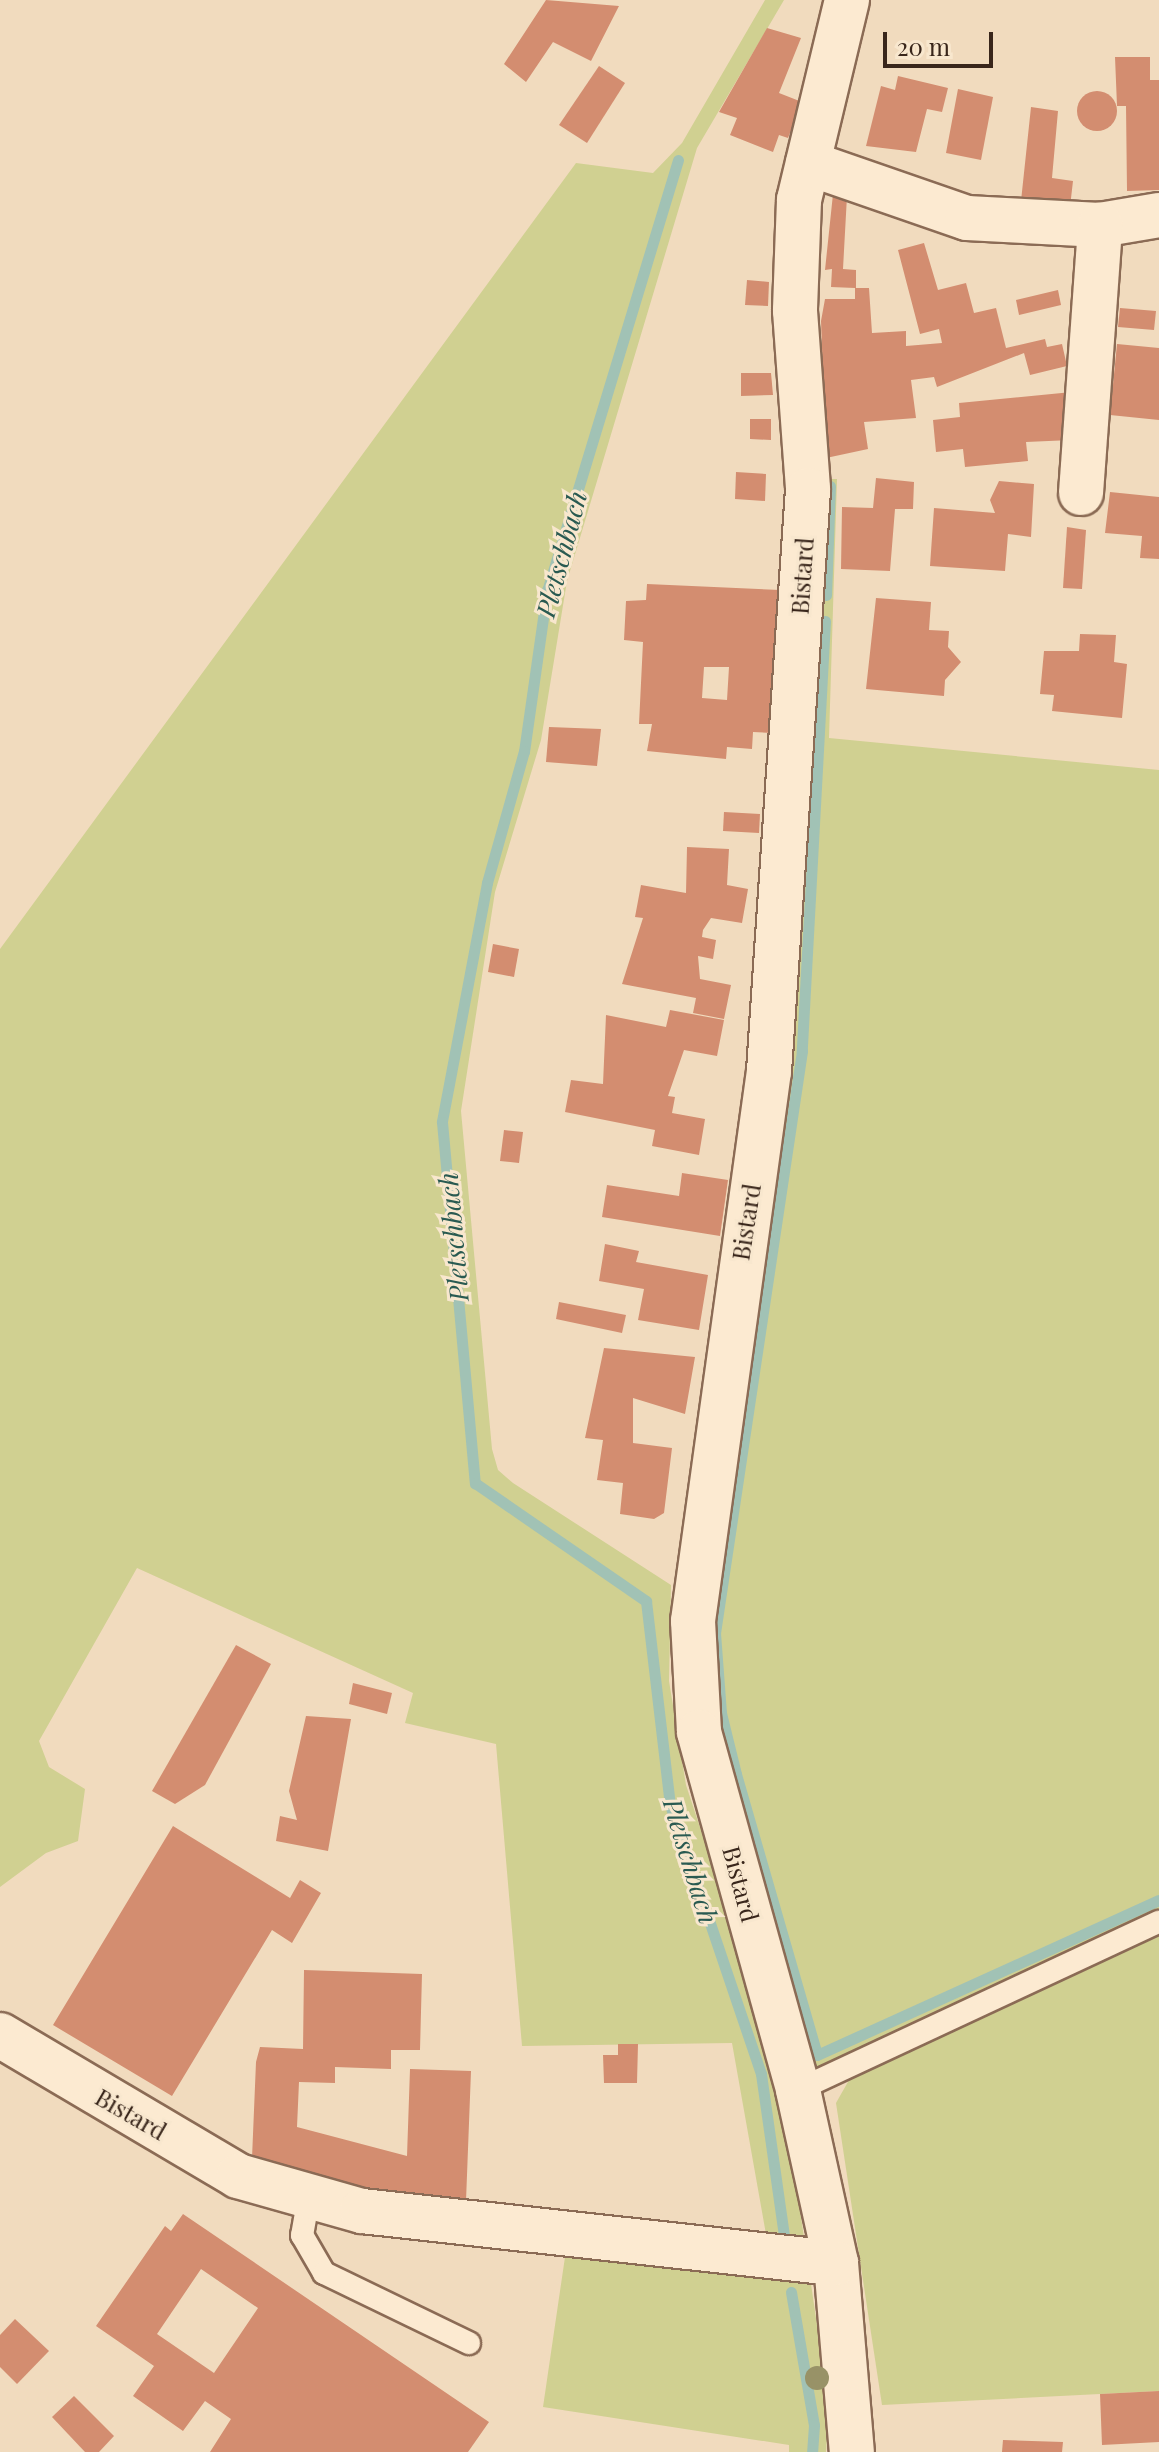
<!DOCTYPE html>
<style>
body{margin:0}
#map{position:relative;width:1159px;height:2452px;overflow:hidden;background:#f1dbbe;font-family:"Playfair Display",serif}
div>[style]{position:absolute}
.green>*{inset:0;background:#d0d091}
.stream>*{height:11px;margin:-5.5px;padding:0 5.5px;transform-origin:5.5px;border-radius:5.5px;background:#a1c2b5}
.building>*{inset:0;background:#d38d70}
.round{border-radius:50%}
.roads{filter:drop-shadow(2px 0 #8b6b55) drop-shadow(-2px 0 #8b6b55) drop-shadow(0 2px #8b6b55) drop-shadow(0 -2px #8b6b55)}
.service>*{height:22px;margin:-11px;padding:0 11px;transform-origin:11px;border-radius:11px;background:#fcead1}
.minor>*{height:44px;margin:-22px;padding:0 22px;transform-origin:22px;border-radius:22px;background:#fcead1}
.trees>*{width:24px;height:24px;margin:-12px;border-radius:50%;background:#989267}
span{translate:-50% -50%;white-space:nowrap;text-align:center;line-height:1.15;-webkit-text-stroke:6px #f8e7ce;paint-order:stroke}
.street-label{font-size:24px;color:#39261b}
.water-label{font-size:26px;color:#295a51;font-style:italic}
.scale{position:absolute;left:883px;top:32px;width:110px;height:36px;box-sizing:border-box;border:4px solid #39261b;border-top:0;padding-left:10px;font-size:24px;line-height:28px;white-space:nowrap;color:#39261b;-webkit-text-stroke:6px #f8e7ce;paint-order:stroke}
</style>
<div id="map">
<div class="green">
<i style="clip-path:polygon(765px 0,784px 0,697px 148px,567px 581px,541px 740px,495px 892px,461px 1111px,492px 1449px,498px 1470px,513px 1483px,671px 1585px,669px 1681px,686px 1785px,778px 2064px,805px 2244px,767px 2240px,732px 2043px,522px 2046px,496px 1744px,405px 1723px,413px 1693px,137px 1568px,39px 1741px,49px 1767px,85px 1789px,78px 1841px,46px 1853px,0 1887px,0 949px,576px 163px,653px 173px,682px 143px)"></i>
<i style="clip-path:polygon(821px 479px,837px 479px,829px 738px,1159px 770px,1159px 1911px,813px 2070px,713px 1715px,708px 1622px,794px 1045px)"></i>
<i style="clip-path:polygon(1159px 1936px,1159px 2391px,882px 2405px,836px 2103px,849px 2080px)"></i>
<i style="clip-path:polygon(565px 2257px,811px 2284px,829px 2407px,826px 2452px,789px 2452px,789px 2445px,543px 2407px)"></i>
</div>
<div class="stream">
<i style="left:678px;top:160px;width:450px;rotate:106.9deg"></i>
<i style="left:547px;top:590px;width:163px;rotate:98.1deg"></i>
<i style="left:524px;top:751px;width:137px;rotate:105.7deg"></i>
<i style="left:487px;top:883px;width:243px;rotate:100.7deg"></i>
<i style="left:442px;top:1122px;width:363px;rotate:84.8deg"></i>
<i style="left:475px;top:1483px;width:208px;rotate:34.6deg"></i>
<i style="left:646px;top:1601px;width:205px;rotate:83.3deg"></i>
<i style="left:670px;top:1805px;width:284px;rotate:71.3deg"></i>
<i style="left:761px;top:2074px;width:164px;rotate:81.9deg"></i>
<i style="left:826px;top:595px;width:109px;rotate:-87.9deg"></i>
<i style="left:825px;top:621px;width:431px;rotate:93.1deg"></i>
<i style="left:802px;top:1051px;width:588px;rotate:98.5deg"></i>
<i style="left:715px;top:1633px;width:80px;rotate:85.7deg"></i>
<i style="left:721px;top:1713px;width:63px;rotate:76.2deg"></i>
<i style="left:736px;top:1774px;width:292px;rotate:73.9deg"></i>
<i style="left:817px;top:2055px;width:375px;rotate:-24.4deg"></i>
<i style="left:791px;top:2292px;width:135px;rotate:80.2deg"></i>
<i style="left:814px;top:2425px;width:27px;rotate:94deg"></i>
</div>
<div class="building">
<i style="clip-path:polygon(546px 0,619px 6px,591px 61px,553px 42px,526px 82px,504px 64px)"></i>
<i style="clip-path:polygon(767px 28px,801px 38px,779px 93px,802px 102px,788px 138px,779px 135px,773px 152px,730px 135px,737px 118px,719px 112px)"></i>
<i style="clip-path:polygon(1115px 57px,1150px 57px,1150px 80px,1159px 80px,1159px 190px,1127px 191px,1126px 106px,1117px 106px)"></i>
<i style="clip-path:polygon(599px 66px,625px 83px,587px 143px,559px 125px)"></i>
<i style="clip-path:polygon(898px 76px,948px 88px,942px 112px,927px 109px,916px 152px,866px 146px,881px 86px,895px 90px)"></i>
<i style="clip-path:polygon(958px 89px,993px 97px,981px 160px,946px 153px)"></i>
<i class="round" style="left:1077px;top:91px;width:40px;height:40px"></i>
<i style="clip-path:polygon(1031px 107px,1058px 111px,1052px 178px,1073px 181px,1070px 207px,1021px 201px)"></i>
<i style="clip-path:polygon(833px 194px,847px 196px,843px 269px,856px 270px,856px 288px,869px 288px,872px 333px,906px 331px,906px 346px,942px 343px,939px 329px,920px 334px,898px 250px,924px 243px,938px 290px,966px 283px,974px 313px,996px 308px,1006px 348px,1045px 339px,1047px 347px,1062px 344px,1067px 366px,1030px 375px,1024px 353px,937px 387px,934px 377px,911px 380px,916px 418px,864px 422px,868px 449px,826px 458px,821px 321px,825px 299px,855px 299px,855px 288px,831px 287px,832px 269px,825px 270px)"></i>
<i style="clip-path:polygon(747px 280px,769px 282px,768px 306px,745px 305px)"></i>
<i style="clip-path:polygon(1058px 290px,1061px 305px,1019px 315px,1016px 300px)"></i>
<i style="clip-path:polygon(1120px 308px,1156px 311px,1154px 330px,1118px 327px)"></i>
<i style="clip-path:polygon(1117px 344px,1159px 348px,1159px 420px,1110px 415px)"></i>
<i style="clip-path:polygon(741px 373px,771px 373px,773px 395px,741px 396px)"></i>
<i style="clip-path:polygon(1072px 392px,1071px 440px,1026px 442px,1028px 461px,965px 467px,963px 449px,936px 452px,933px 420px,960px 417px,959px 403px)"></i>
<i style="clip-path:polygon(750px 419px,771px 419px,771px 440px,750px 439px)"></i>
<i style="clip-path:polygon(736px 472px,766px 474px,765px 501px,735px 499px)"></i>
<i style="clip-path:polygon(876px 478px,914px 482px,913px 509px,895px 509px,890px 571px,841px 569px,842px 507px,873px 508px)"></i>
<i style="clip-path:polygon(999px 481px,1034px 484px,1031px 537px,1008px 534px,1005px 571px,930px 566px,934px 508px,995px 513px,990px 500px)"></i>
<i style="clip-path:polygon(1110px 492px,1159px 497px,1159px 559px,1140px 558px,1142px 536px,1105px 533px)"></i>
<i style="clip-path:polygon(1067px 527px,1086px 530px,1082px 589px,1063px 588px)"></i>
<i style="clip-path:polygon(evenodd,647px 584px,780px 590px,772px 733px,753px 732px,752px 749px,727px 747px,726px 759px,647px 751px,652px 724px,639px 724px,643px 642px,624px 640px,626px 601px,646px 600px,647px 584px,704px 667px,729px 667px,727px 700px,702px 698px,704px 667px)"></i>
<i style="clip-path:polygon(876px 598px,931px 602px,929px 630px,949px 631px,948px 647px,961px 662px,945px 680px,944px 696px,866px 689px)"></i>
<i style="clip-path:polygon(1080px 634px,1116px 635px,1114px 662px,1127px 664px,1122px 718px,1052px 711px,1054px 695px,1040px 694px,1044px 651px,1079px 651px)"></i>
<i style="clip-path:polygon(549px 727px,601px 729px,597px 766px,546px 762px)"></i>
<i style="clip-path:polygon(724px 812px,760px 814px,759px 833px,723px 831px)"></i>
<i style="clip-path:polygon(687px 847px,729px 849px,727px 885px,748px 889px,742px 923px,711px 918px,703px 930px,702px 937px,716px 940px,713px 959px,698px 956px,700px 979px,731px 985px,724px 1019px,693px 1013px,696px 998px,622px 984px,643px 918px,635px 917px,641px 885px,686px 893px)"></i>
<i style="clip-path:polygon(493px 944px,519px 949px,514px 977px,488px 972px)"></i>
<i style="clip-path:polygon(670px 1010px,724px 1020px,717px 1056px,684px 1050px,668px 1096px,675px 1097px,672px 1113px,705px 1119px,699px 1155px,652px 1146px,655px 1130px,565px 1112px,571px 1080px,603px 1084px,606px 1015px,666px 1027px)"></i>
<i style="clip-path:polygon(504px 1130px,523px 1132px,519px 1163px,500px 1161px)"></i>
<i style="clip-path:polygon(682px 1173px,728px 1180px,720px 1236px,602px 1217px,607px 1185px,679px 1196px)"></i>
<i style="clip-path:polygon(605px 1244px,639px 1251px,636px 1262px,708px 1275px,699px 1330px,638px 1320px,644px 1289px,599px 1281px)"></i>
<i style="clip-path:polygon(559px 1302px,626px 1315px,622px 1333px,556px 1319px)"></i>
<i style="clip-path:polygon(604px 1348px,695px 1357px,685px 1414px,633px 1398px,633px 1443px,672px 1448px,664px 1513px,654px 1519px,620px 1514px,623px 1483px,597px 1480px,603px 1440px,585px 1438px)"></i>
<i style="clip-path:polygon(236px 1645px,271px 1664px,205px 1785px,175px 1804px,152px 1791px)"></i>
<i style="clip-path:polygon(353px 1683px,392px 1693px,387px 1714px,349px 1704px)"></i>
<i style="clip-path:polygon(306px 1716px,351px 1719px,328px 1851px,276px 1841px,280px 1816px,297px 1820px,289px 1791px)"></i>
<i style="clip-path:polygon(173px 1826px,290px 1898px,300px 1880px,321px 1893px,292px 1943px,272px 1930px,172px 2096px,53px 2025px)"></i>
<i style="clip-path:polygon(304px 1970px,422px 1974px,420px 2050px,391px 2050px,391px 2069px,335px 2067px,335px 2083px,299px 2082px,297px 2127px,407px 2156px,410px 2069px,471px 2071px,466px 2201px,405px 2199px,252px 2158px,256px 2062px,260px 2047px,303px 2049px)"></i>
<i style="clip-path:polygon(618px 2044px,638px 2044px,637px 2083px,604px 2083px,603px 2055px,618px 2055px)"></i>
<i style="clip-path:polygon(evenodd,183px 2214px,489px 2422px,468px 2452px,210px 2452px,231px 2419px,205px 2401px,183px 2431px,133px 2396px,154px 2366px,96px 2326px,165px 2226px,171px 2231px,183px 2214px,201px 2269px,258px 2308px,214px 2373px,157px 2334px,201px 2269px)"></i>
<i style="clip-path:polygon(15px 2319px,49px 2351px,17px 2384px,0 2367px,0 2335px)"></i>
<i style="clip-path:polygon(1159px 2391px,1159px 2442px,1102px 2445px,1100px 2394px)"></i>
<i style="clip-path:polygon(74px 2396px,114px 2436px,99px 2452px,85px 2452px,52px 2417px)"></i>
<i style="clip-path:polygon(1003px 2440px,1063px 2442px,1062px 2452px,1002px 2452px)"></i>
</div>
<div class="roads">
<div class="service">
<i style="left:798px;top:2090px;width:398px;rotate:-25deg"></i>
<i style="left:309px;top:2196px;width:40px;rotate:100deg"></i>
<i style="left:302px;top:2235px;width:44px;rotate:59.9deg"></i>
<i style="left:324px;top:2273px;width:161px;rotate:25.8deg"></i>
</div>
<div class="minor">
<i style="left:847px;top:0;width:206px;rotate:103.5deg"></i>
<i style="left:799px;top:200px;width:111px;rotate:92.1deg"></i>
<i style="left:795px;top:311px;width:179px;rotate:85.8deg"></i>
<i style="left:808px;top:490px;width:582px;rotate:93.84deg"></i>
<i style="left:769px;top:1071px;width:555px;rotate:97.87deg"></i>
<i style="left:693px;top:1621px;width:111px;rotate:86.9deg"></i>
<i style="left:699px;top:1732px;width:371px;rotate:74.5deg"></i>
<i style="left:798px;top:2090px;width:177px;rotate:77.6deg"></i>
<i style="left:836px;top:2263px;width:190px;rotate:85.2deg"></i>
<i style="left:808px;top:163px;width:168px;rotate:19.1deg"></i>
<i style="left:967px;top:218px;width:133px;rotate:3deg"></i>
<i style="left:1100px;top:225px;width:60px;rotate:-9.6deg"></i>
<i style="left:1081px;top:493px;width:269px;rotate:-85.9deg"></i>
<i style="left:0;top:2035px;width:277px;rotate:30.6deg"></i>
<i style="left:238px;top:2176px;width:129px;rotate:15.8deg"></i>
<i style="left:362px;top:2211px;width:477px;rotate:6.3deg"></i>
</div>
</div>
<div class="trees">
<i style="left:817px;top:2378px"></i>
</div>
<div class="street-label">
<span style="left:802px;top:576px;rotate:-86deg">Bistard</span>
<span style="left:746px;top:1222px;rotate:-81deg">Bistard</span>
<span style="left:741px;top:1884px;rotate:75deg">Bistard</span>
<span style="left:131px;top:2114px;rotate:30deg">Bistard</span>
</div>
<div class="water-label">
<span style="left:561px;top:554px;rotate:-75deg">Pletschbach</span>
<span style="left:453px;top:1237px;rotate:-95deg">Pletschbach</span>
<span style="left:691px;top:1861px;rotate:73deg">Pletschbach</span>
</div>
<div class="scale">20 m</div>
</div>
